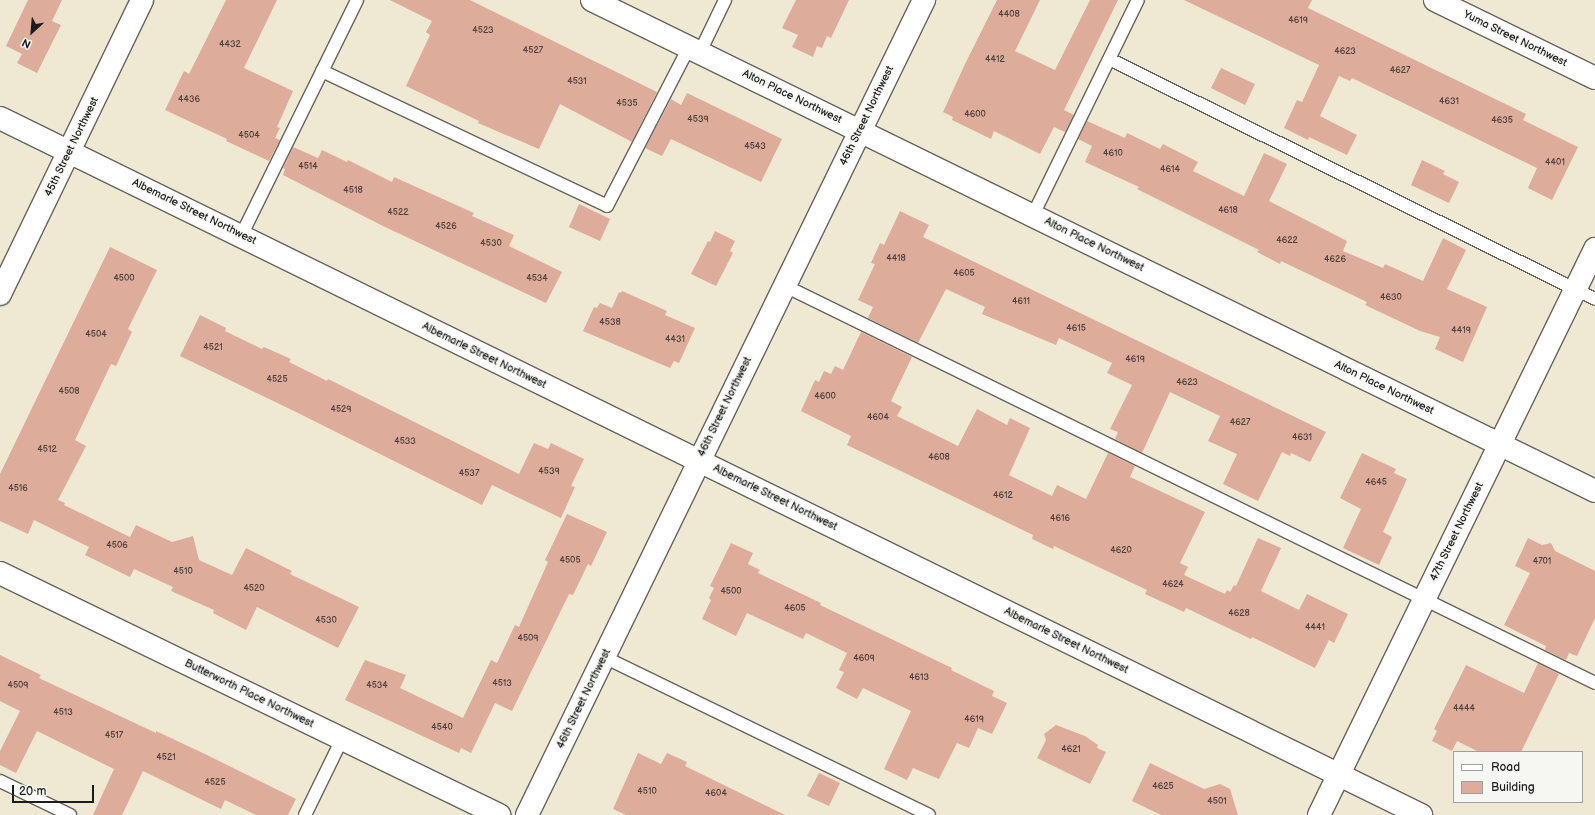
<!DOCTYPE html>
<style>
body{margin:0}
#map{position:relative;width:1595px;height:815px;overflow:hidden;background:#efe9d3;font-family:"Balsamiq Sans",sans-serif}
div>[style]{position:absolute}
.building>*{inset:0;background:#ddac9b}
.roads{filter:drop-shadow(1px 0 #66645c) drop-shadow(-1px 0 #66645c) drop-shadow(0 1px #66645c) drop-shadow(0 -1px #66645c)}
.lane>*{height:12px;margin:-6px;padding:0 6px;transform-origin:6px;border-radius:6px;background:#fff}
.street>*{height:22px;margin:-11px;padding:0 11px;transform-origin:11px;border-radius:11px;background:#fff}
.secondary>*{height:22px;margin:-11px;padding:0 11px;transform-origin:11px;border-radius:11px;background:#fff}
span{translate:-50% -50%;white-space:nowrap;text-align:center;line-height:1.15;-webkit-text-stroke:3px #f6f6f2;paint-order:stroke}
.number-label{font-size:9px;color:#4c403c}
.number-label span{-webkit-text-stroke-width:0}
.street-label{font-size:11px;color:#1c1c1c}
.legend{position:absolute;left:1453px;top:751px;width:130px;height:52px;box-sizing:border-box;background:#f6f6f2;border:1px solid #9f9f9c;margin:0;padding:5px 7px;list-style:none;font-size:12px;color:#1c1c1c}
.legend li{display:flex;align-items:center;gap:8px;height:20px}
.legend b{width:20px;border:1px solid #9f9f9c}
.north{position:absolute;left:12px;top:12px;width:40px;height:40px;-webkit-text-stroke:3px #f6f6f2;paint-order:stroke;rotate:206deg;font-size:11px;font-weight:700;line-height:16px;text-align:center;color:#1c1c1c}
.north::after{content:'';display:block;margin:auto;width:14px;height:18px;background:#1c1c1c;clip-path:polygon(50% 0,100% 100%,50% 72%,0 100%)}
.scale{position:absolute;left:12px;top:785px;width:82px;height:18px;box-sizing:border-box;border:2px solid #1c1c1c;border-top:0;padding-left:5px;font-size:12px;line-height:14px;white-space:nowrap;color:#1c1c1c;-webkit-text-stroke:3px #f6f6f2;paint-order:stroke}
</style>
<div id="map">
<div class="building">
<i style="clip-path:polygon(28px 0,62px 0,52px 21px,61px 25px,37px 73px,17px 63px,22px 54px,6px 46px)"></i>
<i style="clip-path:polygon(226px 0,277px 0,244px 68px,293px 91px,277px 127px,280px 128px,275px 138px,280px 140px,269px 161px,226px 141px,227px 139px,165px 110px,184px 71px,189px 74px)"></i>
<i style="clip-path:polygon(390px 0,470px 0,657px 92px,632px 142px,560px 104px,539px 149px,478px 123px,479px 121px,406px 86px,430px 35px,426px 32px,432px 21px)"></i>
<i style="clip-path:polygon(796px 0,849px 0,831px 38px,827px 36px,822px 48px,817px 46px,813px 57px,792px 47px,798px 35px,782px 28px)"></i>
<i style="clip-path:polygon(997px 0,1040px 0,1015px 51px,1055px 70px,1090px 0,1118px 0,1064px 110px,1074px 115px,1065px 132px,1054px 127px,1040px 154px,994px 131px,991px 139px,952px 120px,953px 117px,943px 112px,965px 64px)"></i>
<i style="clip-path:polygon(1184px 0,1312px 0,1308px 8px,1526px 114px,1523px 120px,1578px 147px,1552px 200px,1528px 188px,1537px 168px,1352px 78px,1350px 81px,1339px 76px,1320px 116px,1357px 135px,1347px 155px,1309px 137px,1308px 140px,1284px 128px,1297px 100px,1302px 102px,1319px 65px)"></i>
<i style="clip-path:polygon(1221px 68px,1255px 84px,1245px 105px,1211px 88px)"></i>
<i style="clip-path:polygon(687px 93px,782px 139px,761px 182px,671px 139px,662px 156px,645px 148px,671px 99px,681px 105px)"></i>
<i style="clip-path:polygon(1087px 121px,1125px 138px,1127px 133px,1160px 149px,1163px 144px,1198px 162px,1193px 171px,1244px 196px,1264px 153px,1287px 164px,1269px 201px,1347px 241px,1343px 251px,1383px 268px,1385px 264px,1423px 281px,1443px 238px,1466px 250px,1447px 289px,1487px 307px,1463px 362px,1435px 349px,1440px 337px,1420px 331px,1365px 305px,1367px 302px,1281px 261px,1280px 264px,1257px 252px,1259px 250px,1137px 189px,1139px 187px,1085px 162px,1092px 146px,1078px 139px)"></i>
<i style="clip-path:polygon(293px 147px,318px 158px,322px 150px,347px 162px,348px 160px,392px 182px,394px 177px,474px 213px,472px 216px,514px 235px,509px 246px,562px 272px,546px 303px,383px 226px,283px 175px,285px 169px,283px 168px)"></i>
<i style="clip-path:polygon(1422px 160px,1445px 171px,1443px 174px,1459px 182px,1449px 203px,1411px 185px)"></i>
<i style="clip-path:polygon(579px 204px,610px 219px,600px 241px,569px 227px)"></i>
<i style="clip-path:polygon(900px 211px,929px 225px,923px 237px,1326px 432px,1310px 462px,1291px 453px,1290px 456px,1282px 452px,1258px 501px,1223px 484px,1237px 454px,1208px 441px,1220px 416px,1170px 392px,1142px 453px,1115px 439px,1118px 432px,1110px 429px,1132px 385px,1107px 373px,1112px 363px,1059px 338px,1056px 345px,982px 314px,985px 307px,946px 289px,918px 343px,868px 318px,873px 307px,858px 300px,875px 264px,871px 263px,880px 243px,884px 245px)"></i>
<i style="clip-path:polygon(715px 231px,735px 241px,730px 251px,733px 253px,716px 286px,691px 274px,708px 241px,710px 242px)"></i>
<i style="clip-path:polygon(110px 247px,157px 270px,128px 329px,132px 332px,116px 366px,111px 364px,75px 440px,86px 446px,58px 500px,65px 503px,64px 505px,130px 537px,136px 525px,172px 542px,193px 536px,199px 560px,232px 575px,246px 548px,292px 571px,290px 574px,359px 607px,338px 648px,257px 607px,246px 630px,213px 613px,214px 610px,171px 591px,173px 587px,134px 569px,130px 577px,85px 555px,89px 547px,34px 520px,28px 534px,0 521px,0 474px)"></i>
<i style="clip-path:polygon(622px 291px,667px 311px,665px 315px,695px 328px,679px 363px,674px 361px,670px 368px,583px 331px,594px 307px,597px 308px,600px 303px,612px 308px,619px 292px,621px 293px)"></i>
<i style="clip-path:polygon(200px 315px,226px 328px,225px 331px,262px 349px,264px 347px,291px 359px,289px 362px,327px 381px,328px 379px,519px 474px,534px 443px,548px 449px,551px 443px,584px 459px,571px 486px,575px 487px,561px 518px,492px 485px,482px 505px,292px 410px,180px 356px)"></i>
<i style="clip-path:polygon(861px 332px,912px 357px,891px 401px,902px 407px,897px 416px,958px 446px,977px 409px,1007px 425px,1010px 418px,1030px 428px,1009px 475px,1052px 496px,1057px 485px,1086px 499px,1108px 453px,1135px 466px,1130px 477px,1205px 512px,1180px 563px,1188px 567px,1184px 575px,1225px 594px,1227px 590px,1230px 592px,1234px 585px,1236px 586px,1258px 538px,1281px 548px,1261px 591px,1299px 610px,1307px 594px,1348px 614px,1334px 643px,1329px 640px,1315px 668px,1252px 637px,1251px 639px,1186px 608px,1184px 612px,1145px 594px,1147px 590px,1054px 546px,1053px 549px,1032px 539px,1033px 535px,847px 445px,851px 436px,801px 411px,815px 380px,819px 382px,824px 371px,831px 374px,835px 366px,843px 370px)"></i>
<i style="clip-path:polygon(1362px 453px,1396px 469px,1394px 473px,1407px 479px,1383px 532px,1392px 537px,1379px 565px,1343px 548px,1361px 509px,1340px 498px)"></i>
<i style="clip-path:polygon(567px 514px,607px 532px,591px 566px,588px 564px,573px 595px,569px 594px,512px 711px,495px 703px,471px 753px,461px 748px,459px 753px,345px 700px,365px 660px,406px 675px,400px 688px,463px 718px,491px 660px,497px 663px,515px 625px,519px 627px,548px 562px,545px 560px)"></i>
<i style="clip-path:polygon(1528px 538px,1542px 545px,1551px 543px,1555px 551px,1595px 571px,1595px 618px,1577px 656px,1569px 653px,1566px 660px,1545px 650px,1546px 646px,1504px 625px,1530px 573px,1515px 566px)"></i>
<i style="clip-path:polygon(731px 543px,753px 553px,748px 564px,760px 570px,758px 573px,821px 603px,820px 605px,952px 668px,951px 670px,994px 691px,992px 696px,1007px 703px,992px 734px,978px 728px,969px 748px,957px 743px,939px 779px,913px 768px,907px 780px,884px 769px,911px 711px,863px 688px,857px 699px,836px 688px,844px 672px,839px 670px,847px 653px,806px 633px,803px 639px,747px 613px,736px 636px,702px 619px,711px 600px,709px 598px,714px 588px,710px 586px)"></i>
<i style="clip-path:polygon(0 655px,41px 675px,39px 678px,156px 733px,156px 731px,207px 755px,296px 799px,288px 815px,256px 815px,225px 800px,221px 809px,143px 771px,122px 815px,93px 815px,114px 769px,37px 731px,16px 773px,0 765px,0 751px,20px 711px,0 701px)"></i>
<i style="clip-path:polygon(1538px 663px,1559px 674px,1521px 752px,1479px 752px,1457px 741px,1452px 751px,1432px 741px,1437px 731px,1434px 729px,1466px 665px,1524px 693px)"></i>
<i style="clip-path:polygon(1056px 725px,1085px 736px,1098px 745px,1097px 748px,1106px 752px,1090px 784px,1037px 758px,1046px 740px,1044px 734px)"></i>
<i style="clip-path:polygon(638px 753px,661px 764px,667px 753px,687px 762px,685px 766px,785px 815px,626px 815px,613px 809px)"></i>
<i style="clip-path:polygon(1150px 763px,1204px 789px,1220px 784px,1230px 789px,1238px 815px,1161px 815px,1132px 801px)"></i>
<i style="clip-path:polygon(819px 773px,840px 783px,829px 806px,807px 796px)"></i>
</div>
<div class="roads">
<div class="lane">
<i style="left:700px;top:52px;width:58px;rotate:-64.3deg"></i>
<i style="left:1109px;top:59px;width:542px;rotate:26.28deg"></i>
<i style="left:322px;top:71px;width:315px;rotate:25.3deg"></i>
<i style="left:607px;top:206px;width:179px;rotate:-62.7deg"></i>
<i style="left:1033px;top:215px;width:239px;rotate:-64deg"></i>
<i style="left:241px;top:236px;width:263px;rotate:-63.8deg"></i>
<i style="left:785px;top:286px;width:902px;rotate:26.11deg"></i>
<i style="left:604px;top:657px;width:361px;rotate:25.9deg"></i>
<i style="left:0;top:781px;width:78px;rotate:25.9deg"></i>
<i style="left:305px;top:815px;width:85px;rotate:-64deg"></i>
</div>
<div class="street">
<i style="left:592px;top:0;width:1117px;rotate:26.08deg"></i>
<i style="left:1435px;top:0;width:178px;rotate:26deg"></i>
<i style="left:0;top:118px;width:1583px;rotate:26.13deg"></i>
<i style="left:0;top:294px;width:326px;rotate:-64.2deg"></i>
<i style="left:0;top:573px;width:555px;rotate:25.87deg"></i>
<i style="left:1319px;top:815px;width:630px;rotate:-64deg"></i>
</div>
<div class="secondary">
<i style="left:527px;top:815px;width:907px;rotate:-64.03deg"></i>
</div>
</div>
<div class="number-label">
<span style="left:1009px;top:15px">4408</span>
<span style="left:1298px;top:21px">4619</span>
<span style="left:483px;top:31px">4523</span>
<span style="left:230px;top:45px">4432</span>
<span style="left:533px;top:51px">4527</span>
<span style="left:1345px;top:52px">4623</span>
<span style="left:995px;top:60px">4412</span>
<span style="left:1400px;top:71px">4627</span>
<span style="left:577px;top:82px">4531</span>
<span style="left:189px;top:100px">4436</span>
<span style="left:1449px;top:102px">4631</span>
<span style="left:627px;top:104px">4535</span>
<span style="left:975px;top:115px">4600</span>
<span style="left:698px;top:120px">4539</span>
<span style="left:1502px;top:121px">4635</span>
<span style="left:249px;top:136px">4504</span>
<span style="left:755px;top:147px">4543</span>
<span style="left:1113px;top:154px">4610</span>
<span style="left:1555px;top:163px">4401</span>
<span style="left:308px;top:167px">4514</span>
<span style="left:1170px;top:170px">4614</span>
<span style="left:353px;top:191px">4518</span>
<span style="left:1228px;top:211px">4618</span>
<span style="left:398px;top:213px">4522</span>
<span style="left:446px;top:227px">4526</span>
<span style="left:1287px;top:241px">4622</span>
<span style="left:491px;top:244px">4530</span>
<span style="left:896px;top:259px">4418</span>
<span style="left:1335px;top:260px">4626</span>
<span style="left:964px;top:274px">4605</span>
<span style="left:124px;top:279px">4500</span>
<span style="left:537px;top:279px">4534</span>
<span style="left:1391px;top:298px">4630</span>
<span style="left:1021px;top:302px">4611</span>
<span style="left:610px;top:323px">4538</span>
<span style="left:1076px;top:329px">4615</span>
<span style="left:1461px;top:331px">4419</span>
<span style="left:96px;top:335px">4504</span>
<span style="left:675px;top:340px">4431</span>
<span style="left:213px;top:348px">4521</span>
<span style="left:1135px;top:360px">4619</span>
<span style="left:277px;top:380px">4525</span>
<span style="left:1187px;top:383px">4623</span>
<span style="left:69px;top:392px">4508</span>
<span style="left:825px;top:397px">4600</span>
<span style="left:341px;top:410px">4529</span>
<span style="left:878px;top:418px">4604</span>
<span style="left:1240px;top:423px">4627</span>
<span style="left:1302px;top:438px">4631</span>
<span style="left:405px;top:442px">4533</span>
<span style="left:47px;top:450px">4512</span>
<span style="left:939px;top:458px">4608</span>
<span style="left:549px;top:472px">4539</span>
<span style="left:469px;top:474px">4537</span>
<span style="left:1376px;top:483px">4645</span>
<span style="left:18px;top:489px">4516</span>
<span style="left:1003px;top:496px">4612</span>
<span style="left:1060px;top:519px">4616</span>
<span style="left:117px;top:546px">4506</span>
<span style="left:1121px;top:551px">4620</span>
<span style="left:570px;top:561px">4505</span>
<span style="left:1542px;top:562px">4701</span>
<span style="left:183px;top:572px">4510</span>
<span style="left:1173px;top:585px">4624</span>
<span style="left:254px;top:589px">4520</span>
<span style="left:731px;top:592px">4500</span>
<span style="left:795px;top:609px">4605</span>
<span style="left:1239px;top:614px">4628</span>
<span style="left:326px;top:621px">4530</span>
<span style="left:1315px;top:628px">4441</span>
<span style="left:528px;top:639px">4509</span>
<span style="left:864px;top:659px">4609</span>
<span style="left:919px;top:678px">4613</span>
<span style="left:502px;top:684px">4513</span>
<span style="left:18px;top:686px">4509</span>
<span style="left:377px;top:686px">4534</span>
<span style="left:1464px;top:709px">4444</span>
<span style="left:63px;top:713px">4513</span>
<span style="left:974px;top:720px">4619</span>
<span style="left:442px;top:728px">4540</span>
<span style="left:114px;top:736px">4517</span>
<span style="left:1071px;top:750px">4621</span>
<span style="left:166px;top:758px">4521</span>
<span style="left:215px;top:783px">4525</span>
<span style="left:1163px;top:787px">4625</span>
<span style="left:647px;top:792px">4510</span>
<span style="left:716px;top:794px">4604</span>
<span style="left:1217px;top:802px">4501</span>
</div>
<div class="street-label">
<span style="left:1515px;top:39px;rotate:26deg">Yuma Street Northwest</span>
<span style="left:792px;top:97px;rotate:26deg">Alton Place Northwest</span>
<span style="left:867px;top:116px;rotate:-64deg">46th Street Northwest</span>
<span style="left:72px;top:147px;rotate:-64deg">45th Street Northwest</span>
<span style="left:194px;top:212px;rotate:26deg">Albemarle Street Northwest</span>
<span style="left:1094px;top:245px;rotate:26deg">Alton Place Northwest</span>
<span style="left:484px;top:356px;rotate:26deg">Albemarle Street Northwest</span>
<span style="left:1384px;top:388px;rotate:26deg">Alton Place Northwest</span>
<span style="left:725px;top:407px;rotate:-64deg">46th Street Northwest</span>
<span style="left:775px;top:498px;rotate:26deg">Albemarle Street Northwest</span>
<span style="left:1457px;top:532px;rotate:-64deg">47th Street Northwest</span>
<span style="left:1066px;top:641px;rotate:26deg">Albemarle Street Northwest</span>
<span style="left:249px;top:694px;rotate:26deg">Butterworth Place Northwest</span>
<span style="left:584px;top:699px;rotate:-64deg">46th Street Northwest</span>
</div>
<ul class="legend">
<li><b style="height:5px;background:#fff"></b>Road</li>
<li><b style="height:11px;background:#ddac9b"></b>Building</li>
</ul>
<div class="north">N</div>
<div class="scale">20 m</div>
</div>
